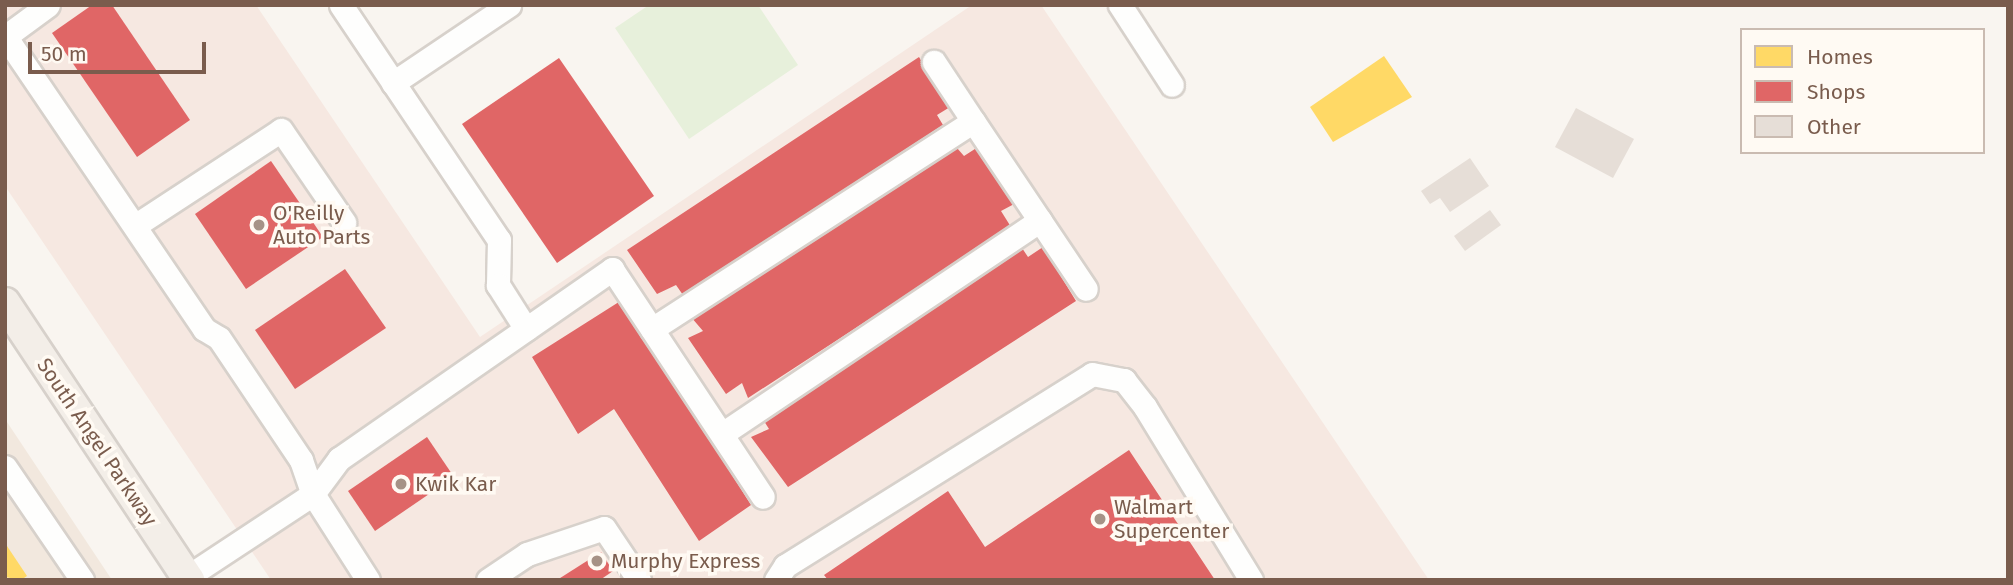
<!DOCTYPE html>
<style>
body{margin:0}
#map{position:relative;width:2013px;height:585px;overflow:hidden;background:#f9f5f0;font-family:"Fira Sans",sans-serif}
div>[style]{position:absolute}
.residential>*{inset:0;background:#f2e8de}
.commercial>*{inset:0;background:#f6e8e1}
.green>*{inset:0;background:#e7f0db}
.homes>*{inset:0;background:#ffd966}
.shops>*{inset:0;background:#e06666}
.building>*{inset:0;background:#e6ded7}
.roads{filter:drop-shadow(2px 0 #d7d1cb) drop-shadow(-2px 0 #d7d1cb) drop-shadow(0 2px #d7d1cb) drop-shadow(0 -2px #d7d1cb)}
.minor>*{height:23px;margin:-11.5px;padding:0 11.5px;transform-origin:11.5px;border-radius:11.5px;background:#fefefd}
.major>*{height:30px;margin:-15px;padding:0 15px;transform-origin:15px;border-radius:15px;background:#f3eee8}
.dots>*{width:19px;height:19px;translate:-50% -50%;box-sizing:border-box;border:4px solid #fffaf3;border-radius:50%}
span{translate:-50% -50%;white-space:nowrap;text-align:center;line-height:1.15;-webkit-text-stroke:7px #fffaf3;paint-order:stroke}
.poi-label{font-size:21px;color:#7a5c4d}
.left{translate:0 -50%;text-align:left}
.street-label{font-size:21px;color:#7a5c4d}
.frame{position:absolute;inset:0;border:7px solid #7a5c4d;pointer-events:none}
.legend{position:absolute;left:1740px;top:28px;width:245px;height:126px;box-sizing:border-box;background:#fffaf3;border:2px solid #cabbb1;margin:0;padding:9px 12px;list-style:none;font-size:21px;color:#7a5c4d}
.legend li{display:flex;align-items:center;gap:14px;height:35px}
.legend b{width:35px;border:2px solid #cabbb1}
.scale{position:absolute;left:28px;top:42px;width:178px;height:32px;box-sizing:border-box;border:4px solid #7a5c4d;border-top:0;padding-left:9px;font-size:21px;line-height:24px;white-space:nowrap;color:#7a5c4d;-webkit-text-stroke:5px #fffaf3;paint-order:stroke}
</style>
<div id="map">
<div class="residential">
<i style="clip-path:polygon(5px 419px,112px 580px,5px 580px)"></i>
</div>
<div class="commercial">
<i style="clip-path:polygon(5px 5px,256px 5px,480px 337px,972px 5px,1041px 5px,1429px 580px,271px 580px,5px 186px)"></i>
</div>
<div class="green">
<i style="clip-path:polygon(649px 5px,758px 5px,798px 65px,689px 139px,615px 28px)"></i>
</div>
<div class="homes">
<i style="clip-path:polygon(1384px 56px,1412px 97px,1333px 142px,1310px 107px)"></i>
<i style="clip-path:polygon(5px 543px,27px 576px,21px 580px,5px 577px)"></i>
</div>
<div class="shops">
<i style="clip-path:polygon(92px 5px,112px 5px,190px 120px,137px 157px,52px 33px)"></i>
<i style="clip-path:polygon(919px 57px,950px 107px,937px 115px,943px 125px,683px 295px,676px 285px,657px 294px,627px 250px)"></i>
<i style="clip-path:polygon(559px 58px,654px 196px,557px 263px,462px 124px)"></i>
<i style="clip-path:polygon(978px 147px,1016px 203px,1001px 211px,1011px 227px,748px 398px,742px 383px,726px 394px,688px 338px,703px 331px,691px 317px,957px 148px,964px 156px)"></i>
<i style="clip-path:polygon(271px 161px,323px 237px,246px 289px,195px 214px)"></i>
<i style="clip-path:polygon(1043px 247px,1076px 301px,788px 487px,751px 437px,769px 429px,764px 421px,1022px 248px,1028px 257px)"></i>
<i style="clip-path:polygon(345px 269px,386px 328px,295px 389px,255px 330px)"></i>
<i style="clip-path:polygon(622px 300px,751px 505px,699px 541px,614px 409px,578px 434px,532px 357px)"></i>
<i style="clip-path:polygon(427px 437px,454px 477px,375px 531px,348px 491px)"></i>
<i style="clip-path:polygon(1129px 450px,1215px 580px,828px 580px,824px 575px,948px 491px,985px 547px)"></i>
<i style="clip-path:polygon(601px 552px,613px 571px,600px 580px,557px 580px)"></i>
</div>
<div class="building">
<i style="clip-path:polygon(1576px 108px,1634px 139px,1613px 178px,1555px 147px)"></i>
<i style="clip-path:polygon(1470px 158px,1489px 186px,1450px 212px,1440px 198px,1430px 204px,1421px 191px)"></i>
<i style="clip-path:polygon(1490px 210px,1501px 225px,1465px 251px,1454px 236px)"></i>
</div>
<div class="roads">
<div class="minor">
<i style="left:341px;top:5px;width:283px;rotate:56.1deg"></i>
<i style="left:499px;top:240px;width:45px;rotate:91.3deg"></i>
<i style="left:498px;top:285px;width:52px;rotate:57.5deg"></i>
<i style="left:1120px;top:5px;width:95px;rotate:57deg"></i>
<i style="left:5px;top:36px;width:354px;rotate:55.8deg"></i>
<i style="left:204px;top:329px;width:17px;rotate:31deg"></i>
<i style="left:219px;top:338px;width:147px;rotate:56.1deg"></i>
<i style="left:301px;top:460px;width:36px;rotate:71deg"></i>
<i style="left:313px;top:494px;width:102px;rotate:57.4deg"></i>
<i style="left:6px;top:36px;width:52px;rotate:-36.4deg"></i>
<i style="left:393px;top:83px;width:140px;rotate:-33.9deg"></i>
<i style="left:973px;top:121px;width:202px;rotate:56.1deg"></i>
<i style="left:136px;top:225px;width:173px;rotate:-33.2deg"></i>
<i style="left:281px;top:130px;width:112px;rotate:55.6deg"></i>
<i style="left:652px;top:329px;width:382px;rotate:-32.9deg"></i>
<i style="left:973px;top:121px;width:71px;rotate:-123.5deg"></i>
<i style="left:722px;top:434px;width:383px;rotate:-33.9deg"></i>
<i style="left:5px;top:467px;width:137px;rotate:55.7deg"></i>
<i style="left:187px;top:577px;width:151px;rotate:-33.4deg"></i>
<i style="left:313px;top:494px;width:44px;rotate:-53.4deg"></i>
<i style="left:339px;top:459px;width:333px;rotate:-34.8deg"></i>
<i style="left:612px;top:269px;width:273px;rotate:56.5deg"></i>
<i style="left:488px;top:580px;width:47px;rotate:-33.7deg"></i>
<i style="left:527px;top:554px;width:81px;rotate:-18.7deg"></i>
<i style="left:604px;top:528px;width:63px;rotate:56.1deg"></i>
<i style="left:776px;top:580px;width:17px;rotate:-57deg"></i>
<i style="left:785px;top:566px;width:362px;rotate:-32deg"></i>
<i style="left:1092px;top:374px;width:33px;rotate:11deg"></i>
<i style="left:1124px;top:380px;width:34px;rotate:52deg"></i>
<i style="left:1145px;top:407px;width:203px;rotate:58.5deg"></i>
</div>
<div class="major">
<i style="left:5px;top:303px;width:333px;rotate:56.4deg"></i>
</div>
</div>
<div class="dots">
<i style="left:259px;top:225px;background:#a69286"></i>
<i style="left:401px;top:484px;background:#a69286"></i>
<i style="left:1100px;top:519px;background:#a69286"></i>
<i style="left:597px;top:561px;background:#a69286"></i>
</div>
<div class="poi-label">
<span class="left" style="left:273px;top:225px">O'Reilly<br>Auto Parts</span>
<span class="left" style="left:415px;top:484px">Kwik Kar</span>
<span class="left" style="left:1114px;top:519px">Walmart<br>Supercenter</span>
<span class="left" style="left:611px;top:561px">Murphy Express</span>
</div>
<div class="street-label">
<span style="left:97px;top:442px;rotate:56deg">South Angel Parkway</span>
</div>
<div class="frame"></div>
<ul class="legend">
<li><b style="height:19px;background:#ffd966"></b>Homes</li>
<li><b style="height:19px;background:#e06666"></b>Shops</li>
<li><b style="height:19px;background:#e6ded7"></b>Other</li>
</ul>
<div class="scale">50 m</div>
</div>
